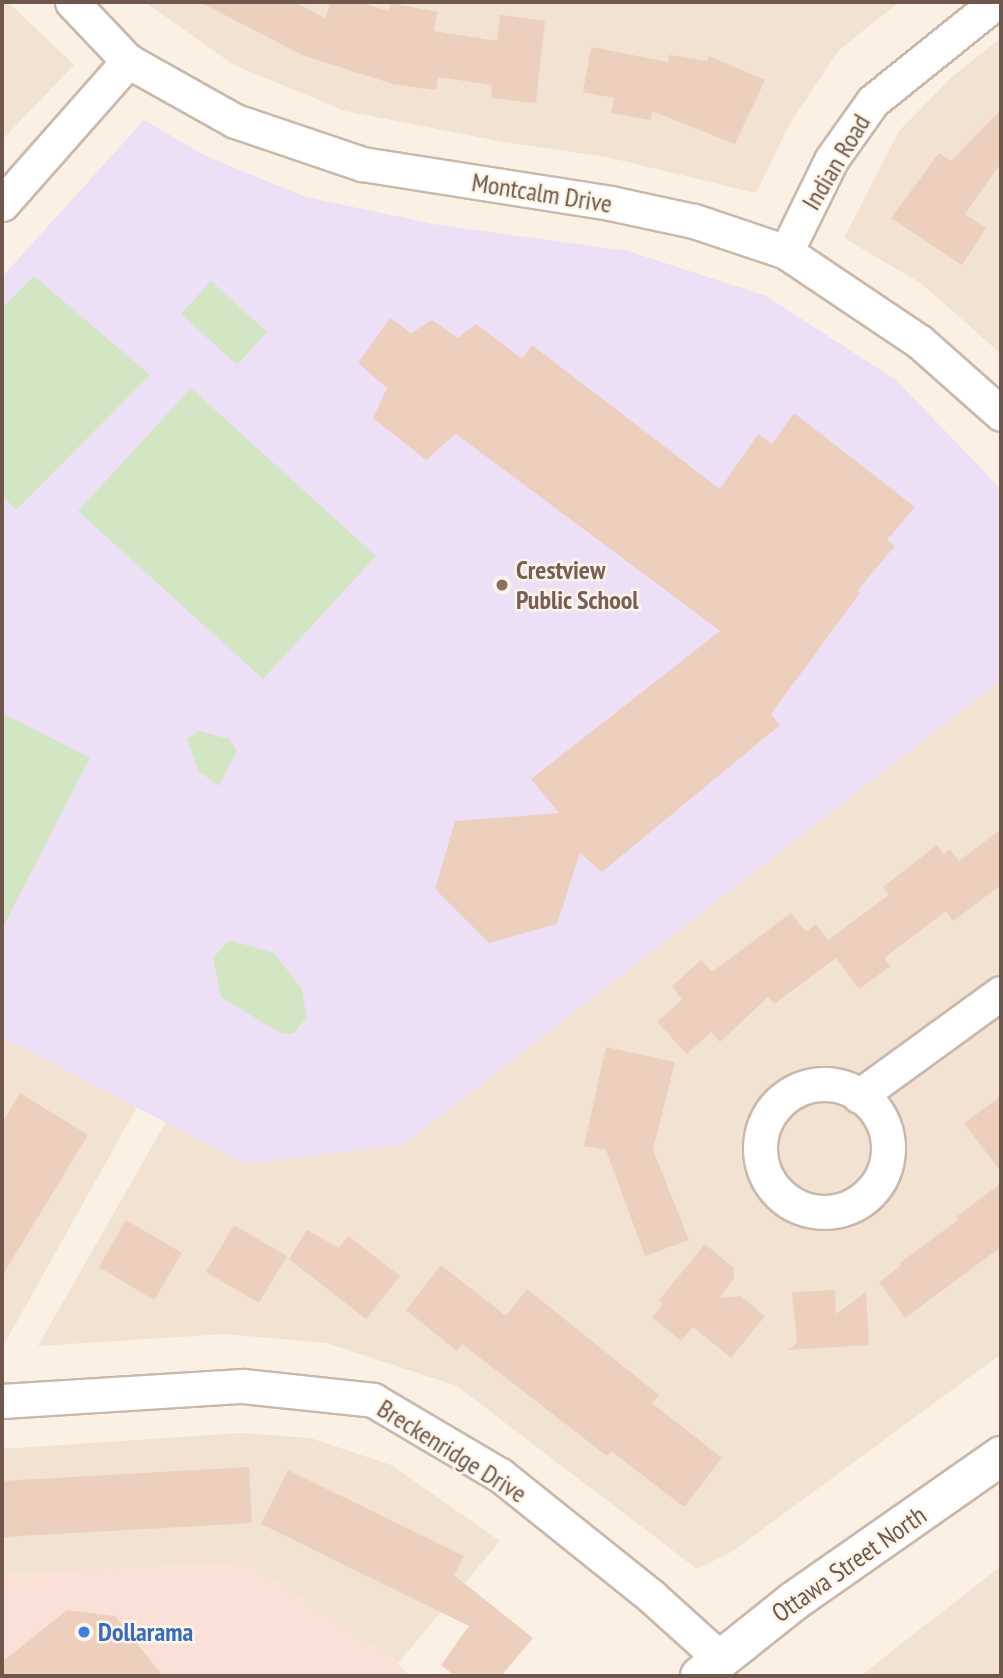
<!DOCTYPE html>
<style>
body{margin:0}
#map{position:relative;width:1003px;height:1678px;overflow:hidden;background:#faf0e3;font-family:"PT Sans Narrow",sans-serif}
div>[style]{position:absolute}
.residential>*{inset:0;background:#f1e2d2}
.commercial>*{inset:0;background:#fae1d7}
.education>*{inset:0;background:#ede0f6}
.green>*{inset:0;background:#d2e6c3}
.building>*{inset:0;background:#edcfbd}
.roads{filter:drop-shadow(2px 0 #cab8ab) drop-shadow(-2px 0 #cab8ab) drop-shadow(0 2px #cab8ab) drop-shadow(0 -2px #cab8ab)}
.minor>*{height:33px;margin:-16.5px;padding:0 16.5px;transform-origin:16.5px;border-radius:16.5px;background:#fff}
.minor>.ring{margin:-16.5px;padding:0;box-sizing:content-box;background:none;border:33px solid #fff;border-radius:50%}
.secondary>*{height:38px;margin:-19px;padding:0 19px;transform-origin:19px;border-radius:19px;background:#fff}
.dots>*{width:19px;height:19px;translate:-50% -50%;box-sizing:border-box;border:4px solid #fdf5e9;border-radius:50%}
span{translate:-50% -50%;white-space:nowrap;text-align:center;line-height:1.15;-webkit-text-stroke:5px #fdf5e9;paint-order:stroke}
.street-label{font-size:26px;color:#70574b}
.education-label{font-size:26px;color:#785e54;font-weight:700}
.left{translate:0 -50%;text-align:left}
.shop-label{font-size:26px;color:#366cbe;font-weight:700}
.frame{position:absolute;inset:0;border:4px solid #70574b;pointer-events:none}
</style>
<div id="map">
<div class="residential">
<i style="clip-path:polygon(2px 2px,8px 2px,74px 65px,2px 140px)"></i>
<i style="clip-path:polygon(145px 2px,899px 2px,839px 50px,789px 125px,756px 193px,607px 157px,504px 142px,345px 111px,234px 65px)"></i>
<i style="clip-path:polygon(1001px 38px,1001px 354px,922px 284px,844px 238px,899px 131px,953px 76px)"></i>
<i style="clip-path:polygon(1001px 680px,1001px 1354px,733px 1551px,697px 1569px,457px 1386px,327px 1343px,225px 1334px,38px 1346px,166px 1122px,246px 1164px,405px 1144px)"></i>
<i style="clip-path:polygon(2px 1037px,137px 1107px,2px 1348px)"></i>
<i style="clip-path:polygon(241px 1433px,310px 1438px,391px 1465px,500px 1541px,398px 1663px,246px 1562px,2px 1575px,2px 1449px)"></i>
<i style="clip-path:polygon(1000px 1567px,1001px 1676px,860px 1676px)"></i>
</div>
<div class="commercial">
<i style="clip-path:polygon(246px 1562px,398px 1663px,409px 1676px,2px 1676px,2px 1575px)"></i>
</div>
<div class="education">
<i style="clip-path:polygon(144px 120px,206px 156px,306px 197px,433px 224px,628px 251px,766px 296px,896px 380px,1001px 489px,1001px 680px,405px 1144px,246px 1164px,2px 1037px,2px 277px)"></i>
</div>
<div class="green">
<i style="clip-path:polygon(34px 276px,150px 375px,16px 510px,2px 495px,2px 308px)"></i>
<i style="clip-path:polygon(211px 281px,267px 332px,237px 365px,181px 314px)"></i>
<i style="clip-path:polygon(191px 388px,376px 556px,263px 679px,78px 511px)"></i>
<i style="clip-path:polygon(2px 713px,90px 758px,2px 929px)"></i>
<i style="clip-path:polygon(199px 731px,229px 739px,237px 751px,219px 786px,198px 771px,187px 739px)"></i>
<i style="clip-path:polygon(229px 940px,274px 953px,302px 989px,307px 1017px,293px 1034px,280px 1033px,221px 997px,213px 958px)"></i>
</div>
<div class="building">
<i style="clip-path:polygon(200px 2px,294px 2px,325px 18px,331px 2px,359px 2px,389px 11px,391px 3px,437px 12px,434px 31px,497px 41px,500px 15px,545px 21px,536px 103px,491px 98px,492px 85px,438px 77px,436px 90px,393px 84px,302px 55px)"></i>
<i style="clip-path:polygon(591px 47px,668px 62px,669px 55px,707px 61px,709px 56px,765px 80px,735px 144px,652px 111px,651px 120px,611px 113px,614px 98px,583px 92px)"></i>
<i style="clip-path:polygon(1001px 110px,1001px 163px,965px 214px,986px 228px,962px 265px,891px 218px,939px 153px,951px 161px)"></i>
<i style="clip-path:polygon(390px 318px,411px 333px,432px 320px,458px 338px,476px 324px,522px 359px,532px 345px,720px 489px,758px 434px,772px 444px,794px 413px,915px 507px,887px 540px,895px 546px,857px 591px,860px 593px,771px 714px,780px 725px,602px 872px,580px 853px,557px 924px,489px 943px,435px 889px,455px 821px,559px 813px,531px 779px,720px 631px,456px 434px,426px 460px,373px 418px,387px 388px,358px 363px)"></i>
<i style="clip-path:polygon(1001px 829px,1001px 885px,953px 921px,946px 911px,884px 958px,891px 966px,859px 989px,836px 958px,774px 1004px,768px 997px,720px 1042px,711px 1032px,687px 1054px,657px 1022px,682px 1000px,672px 986px,701px 960px,712px 972px,791px 913px,806px 932px,816px 924px,828px 940px,889px 895px,883px 887px,937px 845px,944px 854px,950px 849px,959px 861px)"></i>
<i style="clip-path:polygon(606px 1047px,675px 1062px,653px 1150px,689px 1240px,645px 1256px,606px 1150px,584px 1146px)"></i>
<i style="clip-path:polygon(20px 1093px,88px 1135px,2px 1276px,2px 1123px)"></i>
<i style="clip-path:polygon(1001px 1096px,1001px 1172px,964px 1123px)"></i>
<i style="clip-path:polygon(1001px 1183px,1001px 1247px,905px 1318px,879px 1282px,901px 1266px,900px 1263px,958px 1220px,956px 1217px)"></i>
<i style="clip-path:polygon(126px 1220px,182px 1253px,154px 1300px,99px 1267px)"></i>
<i style="clip-path:polygon(234px 1225px,287px 1256px,259px 1303px,206px 1272px)"></i>
<i style="clip-path:polygon(307px 1230px,339px 1248px,348px 1236px,400px 1276px,366px 1319px,289px 1259px)"></i>
<i style="clip-path:polygon(705px 1244px,734px 1268px,734px 1278px,719px 1298px,741px 1296px,765px 1316px,731px 1358px,693px 1327px,681px 1341px,652px 1317px,663px 1304px,659px 1300px)"></i>
<i style="clip-path:polygon(441px 1265px,506px 1316px,527px 1289px,659px 1395px,652px 1403px,722px 1458px,684px 1507px,611px 1451px,607px 1456px,462px 1344px,457px 1351px,406px 1310px)"></i>
<i style="clip-path:polygon(835px 1290px,836px 1314px,866px 1292px,869px 1345px,787px 1350px,797px 1343px,792px 1292px)"></i>
<i style="clip-path:polygon(249px 1467px,252px 1523px,2px 1537px,2px 1481px)"></i>
<i style="clip-path:polygon(288px 1470px,464px 1556px,454px 1575px,533px 1638px,501px 1676px,455px 1676px,441px 1665px,469px 1626px,261px 1524px)"></i>
<i style="clip-path:polygon(67px 1610px,115px 1616px,163px 1676px,2px 1676px,2px 1662px)"></i>
</div>
<div class="roads">
<div class="minor">
<i style="left:72px;top:2px;width:81px;rotate:46.5deg"></i>
<i style="left:128px;top:61px;width:123px;rotate:29.3deg"></i>
<i style="left:235px;top:121px;width:134px;rotate:18.7deg"></i>
<i style="left:362px;top:164px;width:251px;rotate:8.9deg"></i>
<i style="left:610px;top:203px;width:86px;rotate:12.1deg"></i>
<i style="left:694px;top:221px;width:97px;rotate:18.6deg"></i>
<i style="left:786px;top:252px;width:161px;rotate:33.9deg"></i>
<i style="left:920px;top:342px;width:108px;rotate:41.6deg"></i>
<i style="left:2px;top:204px;width:191px;rotate:-48.6deg"></i>
<i style="left:786px;top:252px;width:102px;rotate:-63.9deg"></i>
<i style="left:831px;top:160px;width:72px;rotate:-54.6deg"></i>
<i style="left:873px;top:101px;width:158px;rotate:-38.8deg"></i>
<i class="ring" style="left:760px;top:1084px;width:95px;height:95px"></i>
<i style="left:859px;top:1096px;width:175px;rotate:-36deg"></i>
<i style="left:2px;top:1401px;width:241px;rotate:-3.6deg"></i>
<i style="left:243px;top:1386px;width:131px;rotate:6.1deg"></i>
<i style="left:373px;top:1400px;width:147px;rotate:30.6deg"></i>
<i style="left:500px;top:1475px;width:193px;rotate:38.7deg"></i>
<i style="left:651px;top:1596px;width:94px;rotate:42deg"></i>
</div>
<div class="secondary">
<i style="left:700px;top:1676px;width:120px;rotate:-38.6deg"></i>
<i style="left:794px;top:1601px;width:253px;rotate:-35deg"></i>
</div>
</div>
<div class="dots">
<i style="left:502px;top:585px;background:#8d6e63"></i>
<i style="left:84px;top:1632px;background:#3f7fe0"></i>
</div>
<div class="street-label">
<span style="left:836px;top:162px;rotate:-59deg">Indian Road</span>
<span style="left:542px;top:193px;rotate:9deg">Montcalm Drive</span>
<span style="left:452px;top:1451px;rotate:32deg">Breckenridge Drive</span>
<span style="left:849px;top:1564px;rotate:-35deg">Ottawa Street North</span>
</div>
<div class="education-label">
<span class="left" style="left:516px;top:585px">Crestview<br>Public School</span>
</div>
<div class="shop-label">
<span class="left" style="left:98px;top:1632px">Dollarama</span>
</div>
<div class="frame"></div>
</div>
